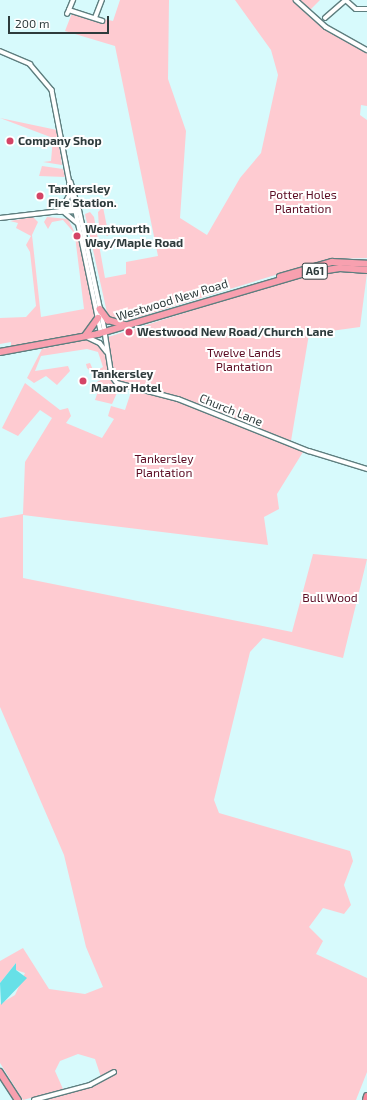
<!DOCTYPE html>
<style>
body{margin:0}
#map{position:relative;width:367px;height:1100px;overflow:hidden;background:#d7fafc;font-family:"Exo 2",sans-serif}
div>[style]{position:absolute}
.green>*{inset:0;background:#fecbd1}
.water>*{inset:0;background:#67e0e7}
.roads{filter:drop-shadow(1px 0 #5e7e7f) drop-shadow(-1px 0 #5e7e7f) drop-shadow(0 1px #5e7e7f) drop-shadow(0 -1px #5e7e7f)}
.minor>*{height:3.5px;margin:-1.75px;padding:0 1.75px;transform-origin:1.75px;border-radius:1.75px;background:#fff}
.tertiary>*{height:4px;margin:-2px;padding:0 2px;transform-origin:2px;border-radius:2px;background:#fff}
.trunk>*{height:5.5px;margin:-2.75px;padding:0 2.75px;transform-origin:2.75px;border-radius:2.75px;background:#f8a0af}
.motorway>*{height:6px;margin:-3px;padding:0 3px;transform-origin:3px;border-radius:3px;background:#f6899b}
.dots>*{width:11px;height:11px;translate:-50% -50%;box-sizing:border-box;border:2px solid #fff;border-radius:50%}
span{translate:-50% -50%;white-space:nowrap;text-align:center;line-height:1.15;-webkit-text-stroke:4px #fff;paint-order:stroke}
.shield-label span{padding:1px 3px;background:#fff;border:1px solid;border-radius:3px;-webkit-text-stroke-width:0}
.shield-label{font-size:11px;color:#2e3b3c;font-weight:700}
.poi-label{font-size:12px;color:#2e3b3c;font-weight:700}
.left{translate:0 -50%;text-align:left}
.park-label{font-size:12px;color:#5c0d24}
.street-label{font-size:12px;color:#2e3b3c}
.scale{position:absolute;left:8px;top:16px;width:101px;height:18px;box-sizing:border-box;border:2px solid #2e3b3c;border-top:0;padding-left:5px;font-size:12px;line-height:14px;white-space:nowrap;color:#2e3b3c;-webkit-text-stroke:3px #fff;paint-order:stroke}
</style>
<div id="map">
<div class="green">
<i style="clip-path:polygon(120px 0,169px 0,168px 79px,186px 131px,180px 218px,207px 235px,240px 178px,261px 153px,278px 75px,271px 50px,235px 0,320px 0,308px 12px,333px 34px,367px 53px,367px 106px,361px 105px,360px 115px,367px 120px,367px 258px,334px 259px,298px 268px,129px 320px,119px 322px,108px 317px,85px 214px,90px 212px,94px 217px,105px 278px,126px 274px,126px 262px,158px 256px,115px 46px,65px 31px,72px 13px,102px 23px,104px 19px,113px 21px)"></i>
<i style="clip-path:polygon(0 118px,57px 130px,62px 165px,43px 162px,51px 161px,53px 138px)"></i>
<i style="clip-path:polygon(42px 166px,63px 169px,65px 177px,39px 176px)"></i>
<i style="clip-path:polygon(103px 207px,108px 232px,115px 231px,107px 236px,99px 229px,98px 212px)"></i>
<i style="clip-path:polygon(33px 217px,38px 222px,32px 235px,41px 317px,84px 309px,75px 236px,78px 237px,98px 318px,82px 334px,11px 347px,11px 342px,0 344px,0 318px,26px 317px,36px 306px,30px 252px,26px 245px,31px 236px,16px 228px,18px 223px,10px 221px)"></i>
<i style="clip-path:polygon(47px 217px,68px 219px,76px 235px,63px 220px,52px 222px,48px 229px,44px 222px)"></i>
<i style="clip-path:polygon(348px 269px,367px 273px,360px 327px,309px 334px,291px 441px,180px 397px,117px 381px,115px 377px,108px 337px,308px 274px)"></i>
<i style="clip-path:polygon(85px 340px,97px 343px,104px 351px,109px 371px,106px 375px,97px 377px,87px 368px,86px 364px,90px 363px,94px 372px,103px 367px,98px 352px,87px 349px,41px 356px,35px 371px,68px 366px,70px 371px,57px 385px,46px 376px,34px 383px,27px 378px,42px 349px)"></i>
<i style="clip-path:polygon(107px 378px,120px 386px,112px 404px,95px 400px,98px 391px,91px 389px,98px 381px)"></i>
<i style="clip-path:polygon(25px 383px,60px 410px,68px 408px,71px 416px,66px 423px,102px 438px,114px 419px,108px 416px,111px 406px,125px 410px,132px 389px,178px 401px,303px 452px,277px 494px,279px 509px,264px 517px,268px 545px,23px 515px,23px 578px,292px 632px,313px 554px,367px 559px,343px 658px,263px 638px,250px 652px,214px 800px,219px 813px,350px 851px,353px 861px,344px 885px,351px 905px,344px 914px,323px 908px,309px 927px,323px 941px,316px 954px,367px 978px,367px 1072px,356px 1100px,39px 1100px,102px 1080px,95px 1059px,78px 1054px,60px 1061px,55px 1071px,63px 1089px,23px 1100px,0 1063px,0 1004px,15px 995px,25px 973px,16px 970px,16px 963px,0 983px,0 961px,23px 948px,49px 989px,85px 994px,103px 987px,86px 947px,64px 855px,0 707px,0 518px,23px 514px,25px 462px,52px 418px,40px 410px,18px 436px,2px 428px)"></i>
</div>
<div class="water">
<i style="clip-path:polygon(16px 963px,16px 970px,27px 978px,1px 1005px,0 983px)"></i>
</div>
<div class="roads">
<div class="minor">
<i style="left:296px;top:0;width:40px;rotate:42deg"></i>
<i style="left:326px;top:27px;width:47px;rotate:29.3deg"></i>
<i style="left:346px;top:0;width:13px;rotate:42deg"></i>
<i style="left:356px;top:9px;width:11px"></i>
<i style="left:69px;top:10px;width:11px;rotate:-68deg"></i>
<i style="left:67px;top:14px;width:4px;rotate:-63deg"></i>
<i style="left:69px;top:10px;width:35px;rotate:18deg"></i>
<i style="left:95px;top:18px;width:19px;rotate:-69deg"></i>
<i style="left:325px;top:18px;width:28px;rotate:-41deg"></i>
<i style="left:0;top:51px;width:33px;rotate:23deg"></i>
<i style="left:30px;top:64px;width:34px;rotate:50deg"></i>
<i style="left:52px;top:90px;width:121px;rotate:79.1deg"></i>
<i style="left:71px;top:182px;width:29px;rotate:74deg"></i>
<i style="left:105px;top:332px;width:45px;rotate:81deg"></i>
<i style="left:112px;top:376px;width:9px;rotate:54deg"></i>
<i style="left:117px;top:383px;width:63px;rotate:14.7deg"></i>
<i style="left:178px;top:399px;width:141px;rotate:21.7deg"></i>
<i style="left:309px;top:451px;width:61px;rotate:17.2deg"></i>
<i style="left:87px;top:337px;width:14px;rotate:25deg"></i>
<i style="left:100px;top:343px;width:11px;rotate:52deg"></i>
<i style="left:34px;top:1100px;width:58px;rotate:-15deg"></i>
<i style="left:90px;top:1085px;width:27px;rotate:-28deg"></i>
</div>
<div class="tertiary">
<i style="left:75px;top:209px;width:127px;rotate:78.2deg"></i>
<i style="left:61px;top:210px;width:21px;rotate:-61deg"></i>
<i style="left:79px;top:210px;width:125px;rotate:78deg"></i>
<i style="left:59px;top:212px;width:19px;rotate:-3deg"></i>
<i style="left:65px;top:213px;width:16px;rotate:40deg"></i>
<i style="left:0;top:218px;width:78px;rotate:-6.7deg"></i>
</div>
<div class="trunk">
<i style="left:280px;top:277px;width:54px;rotate:-16.1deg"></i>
<i style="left:332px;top:262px;width:35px;rotate:3deg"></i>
<i style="left:100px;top:309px;width:14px;rotate:54deg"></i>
<i style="left:108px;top:320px;width:18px;rotate:16deg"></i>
<i style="left:85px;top:336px;width:22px;rotate:-54deg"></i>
<i style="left:0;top:352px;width:100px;rotate:-10.4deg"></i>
<i style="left:98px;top:334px;width:213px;rotate:-16.4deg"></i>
<i style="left:302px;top:274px;width:38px;rotate:-9deg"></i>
<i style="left:340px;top:268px;width:27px;rotate:4deg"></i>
<i style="left:0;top:1072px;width:33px;rotate:57deg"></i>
</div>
<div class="motorway">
<i style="left:366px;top:1100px;width:4px;rotate:-76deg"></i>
</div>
</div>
<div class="dots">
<i style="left:10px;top:141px;background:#d44466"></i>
<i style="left:40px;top:196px;background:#d44466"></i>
<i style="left:77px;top:236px;background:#d44466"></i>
<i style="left:129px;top:332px;background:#d44466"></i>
<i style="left:83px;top:381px;background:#d44466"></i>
</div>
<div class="shield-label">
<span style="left:315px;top:271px">A61</span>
</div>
<div class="poi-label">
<span class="left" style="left:18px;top:141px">Company Shop</span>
<span class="left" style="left:48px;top:196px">Tankersley<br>Fire Station.</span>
<span class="left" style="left:85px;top:236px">Wentworth<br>Way/Maple Road</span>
<span class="left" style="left:137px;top:332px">Westwood New Road/Church Lane</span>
<span class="left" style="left:91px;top:381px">Tankersley<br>Manor Hotel</span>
</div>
<div class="park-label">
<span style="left:303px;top:202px">Potter Holes<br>Plantation</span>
<span style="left:244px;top:360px">Twelve Lands<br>Plantation</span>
<span style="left:164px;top:466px">Tankersley<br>Plantation</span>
<span style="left:330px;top:598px">Bull Wood</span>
</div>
<div class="street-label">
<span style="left:172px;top:300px;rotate:-17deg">Westwood New Road</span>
<span style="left:231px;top:410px;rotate:22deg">Church Lane</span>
</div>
<div class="scale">200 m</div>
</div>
